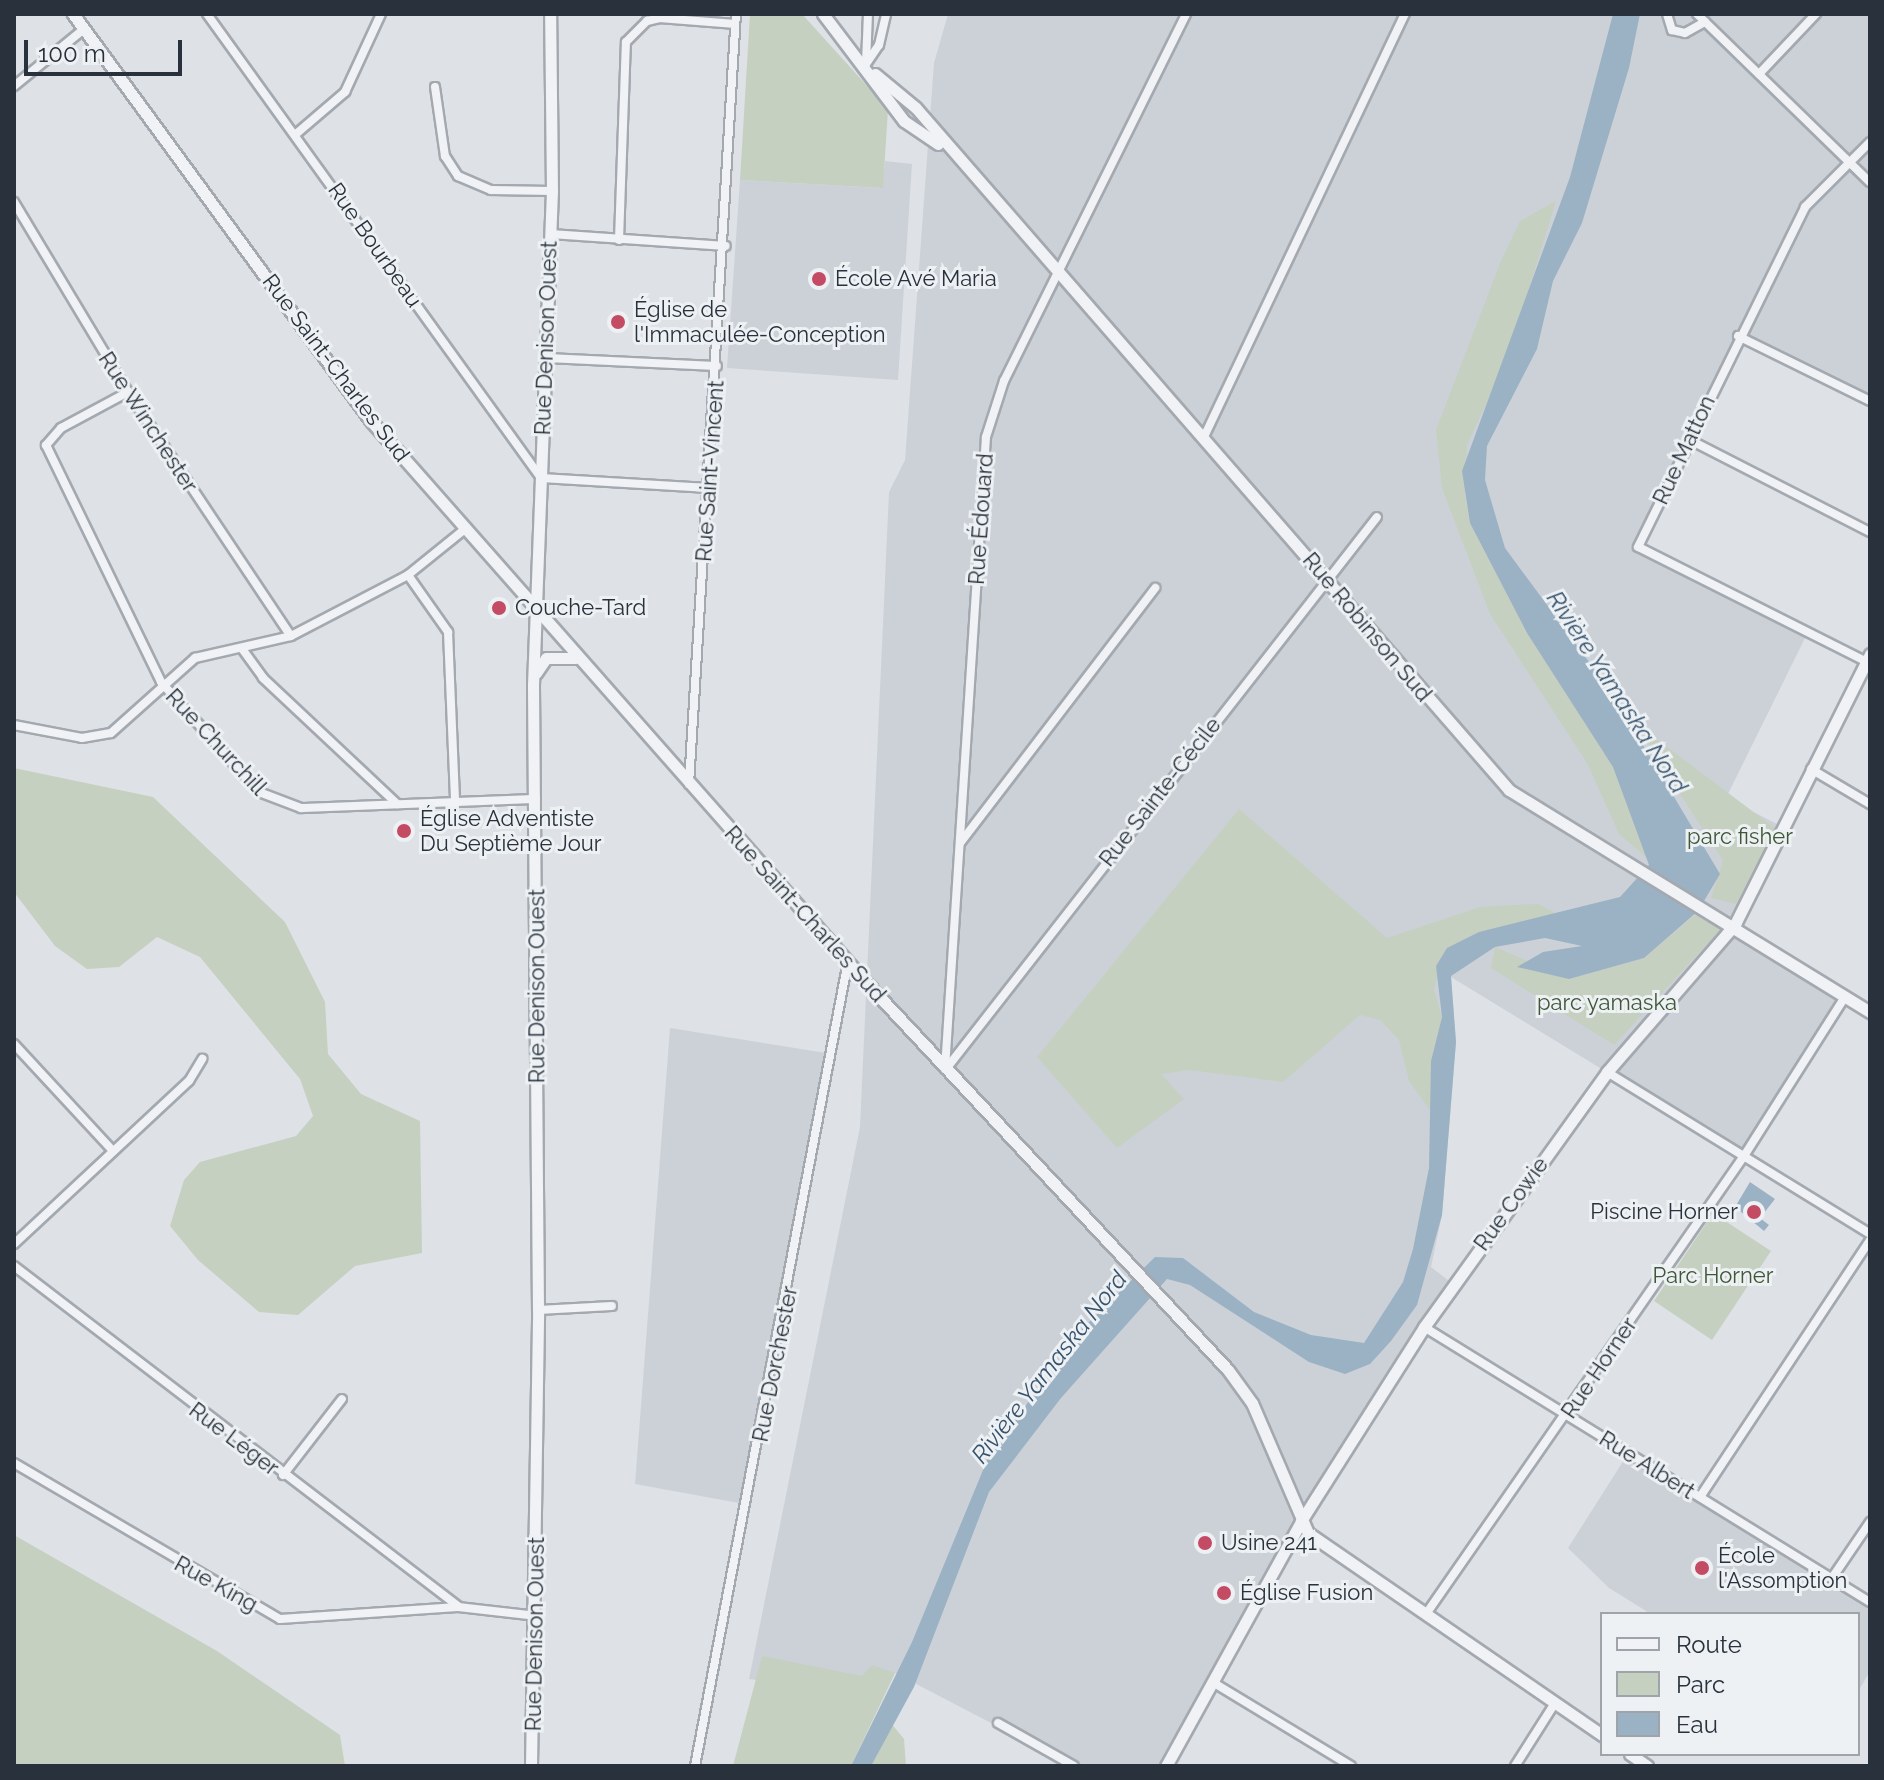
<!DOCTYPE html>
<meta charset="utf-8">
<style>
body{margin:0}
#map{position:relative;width:1884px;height:1780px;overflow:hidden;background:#dee2e7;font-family:Raleway,sans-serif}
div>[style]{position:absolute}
.built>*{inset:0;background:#ccd1d8}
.green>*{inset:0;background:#c5d0c0}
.water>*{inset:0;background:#9bb2c4}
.roads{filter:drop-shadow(2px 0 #a4a9b0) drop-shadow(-2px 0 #a4a9b0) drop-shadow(0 2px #a4a9b0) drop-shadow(0 -2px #a4a9b0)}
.minor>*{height:8px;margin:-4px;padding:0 4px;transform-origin:4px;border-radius:4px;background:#f0f2f5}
.tertiary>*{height:11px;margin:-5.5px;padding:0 5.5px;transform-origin:5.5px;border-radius:5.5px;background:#f0f2f5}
.dots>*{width:22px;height:22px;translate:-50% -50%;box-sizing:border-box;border:4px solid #edf1f4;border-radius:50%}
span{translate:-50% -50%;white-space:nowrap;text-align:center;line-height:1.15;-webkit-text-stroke:6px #edf1f4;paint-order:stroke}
.street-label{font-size:22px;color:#28313c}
.poi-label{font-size:22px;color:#28313c}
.left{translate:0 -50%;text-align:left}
.right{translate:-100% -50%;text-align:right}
.park-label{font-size:22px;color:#3f5737}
.water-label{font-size:24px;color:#36526d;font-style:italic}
.frame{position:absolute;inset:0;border:16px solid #28313c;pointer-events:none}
.legend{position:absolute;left:1600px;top:1612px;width:260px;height:144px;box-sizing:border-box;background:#edf1f4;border:2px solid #9ea4aa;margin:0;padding:10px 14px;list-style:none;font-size:24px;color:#28313c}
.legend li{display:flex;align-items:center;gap:16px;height:40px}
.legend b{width:40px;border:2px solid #9ea4aa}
.scale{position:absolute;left:24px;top:40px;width:158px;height:36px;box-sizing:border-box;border:4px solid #28313c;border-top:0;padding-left:10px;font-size:24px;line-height:28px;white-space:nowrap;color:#28313c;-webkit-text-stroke:6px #edf1f4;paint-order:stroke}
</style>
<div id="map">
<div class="built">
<i style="clip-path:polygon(948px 14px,1870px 14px,1870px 401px,1738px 336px,1638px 547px,1808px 632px,1726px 798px,1783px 827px,1732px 928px,1845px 997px,1744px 1156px,1451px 977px,1456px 1042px,1442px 1215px,1431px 1267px,1453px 1284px,1339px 1462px,1166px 1766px,1074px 1766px,895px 1673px,883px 1697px,749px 1679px,860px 1127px,889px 492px,905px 460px,934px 63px)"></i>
<i style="clip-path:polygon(885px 161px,912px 164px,898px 380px,727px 368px,740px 180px,882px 188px)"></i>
<i style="clip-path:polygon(670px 1028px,826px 1053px,739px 1503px,635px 1484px)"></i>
<i style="clip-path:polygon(1629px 1452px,1870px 1602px,1870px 1671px,1858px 1692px,1858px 1614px,1651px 1614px,1609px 1588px,1568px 1548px)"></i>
</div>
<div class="green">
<i style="clip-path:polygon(750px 14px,802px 14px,888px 109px,883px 188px,740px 180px)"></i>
<i style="clip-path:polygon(1556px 201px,1508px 357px,1467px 445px,1465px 496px,1470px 523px,1527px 633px,1613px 767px,1647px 858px,1619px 834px,1587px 763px,1490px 614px,1442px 488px,1436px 430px,1501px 261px,1520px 221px)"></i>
<i style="clip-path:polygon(1634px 722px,1776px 829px,1736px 904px,1711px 898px,1723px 861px)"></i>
<i style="clip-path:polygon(14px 768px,153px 797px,285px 922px,325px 1002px,328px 1054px,361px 1094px,420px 1121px,422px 1253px,355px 1266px,298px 1315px,259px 1312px,198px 1260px,170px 1226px,184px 1180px,200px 1162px,296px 1136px,313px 1116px,300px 1079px,200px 957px,157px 937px,119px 967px,87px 969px,55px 946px,14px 892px)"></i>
<i style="clip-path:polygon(1239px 809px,1387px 938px,1480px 907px,1538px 904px,1561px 916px,1479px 932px,1447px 948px,1434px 989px,1442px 1017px,1431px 1061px,1433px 1114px,1409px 1081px,1399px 1040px,1380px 1020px,1360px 1015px,1283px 1082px,1189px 1070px,1161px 1074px,1184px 1099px,1117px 1148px,1037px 1057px)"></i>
<i style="clip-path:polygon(1695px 915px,1721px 929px,1614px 1045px,1491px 968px,1495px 947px,1569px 979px,1644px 958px)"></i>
<i style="clip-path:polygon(1713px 1213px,1771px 1251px,1712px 1340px,1654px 1301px)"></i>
<i style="clip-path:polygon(14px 1535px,217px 1651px,340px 1735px,345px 1766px,14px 1766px)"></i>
<i style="clip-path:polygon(762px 1656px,862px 1676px,872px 1665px,895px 1673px,851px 1766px,733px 1766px)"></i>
<i style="clip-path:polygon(891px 1723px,904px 1739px,906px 1766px,871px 1766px)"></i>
</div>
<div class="water">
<i style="clip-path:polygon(1613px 14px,1640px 14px,1629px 68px,1582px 223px,1553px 281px,1537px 349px,1487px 446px,1485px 480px,1505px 548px,1612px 693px,1720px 874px,1698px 911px,1644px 958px,1569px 979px,1517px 967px,1543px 952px,1582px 946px,1545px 938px,1495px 947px,1451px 976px,1456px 1042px,1442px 1215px,1417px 1305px,1391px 1341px,1370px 1364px,1345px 1374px,1309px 1362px,1190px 1285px,1167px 1279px,1061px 1398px,989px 1492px,914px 1687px,871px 1766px,851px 1766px,912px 1642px,988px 1458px,1078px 1333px,1155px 1257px,1183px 1258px,1254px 1312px,1311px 1335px,1364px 1343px,1403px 1282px,1413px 1249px,1429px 1168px,1431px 1061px,1442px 1017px,1436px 966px,1447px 948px,1479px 932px,1620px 897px,1649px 865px,1613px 767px,1527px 633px,1470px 523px,1462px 471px,1570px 177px)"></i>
<i style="clip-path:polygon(1750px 1182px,1775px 1199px,1760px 1218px,1769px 1225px,1764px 1231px,1735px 1207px)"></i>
</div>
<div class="roads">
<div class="minor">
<i style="left:207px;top:14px;width:572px;rotate:54.25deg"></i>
<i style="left:541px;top:478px;width:168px;rotate:3.4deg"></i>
<i style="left:1667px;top:14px;width:17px;rotate:73deg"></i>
<i style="left:1672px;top:30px;width:13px;rotate:13deg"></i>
<i style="left:1685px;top:33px;width:23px;rotate:-29deg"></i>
<i style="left:1697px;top:14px;width:241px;rotate:44.2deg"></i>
<i style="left:866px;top:63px;width:49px;rotate:-87.7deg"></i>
<i style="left:866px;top:64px;width:23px;rotate:-56deg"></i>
<i style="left:879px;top:45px;width:32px;rotate:-77deg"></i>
<i style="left:1759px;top:74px;width:83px;rotate:-46.5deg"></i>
<i style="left:14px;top:86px;width:90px;rotate:-39.2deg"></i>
<i style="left:435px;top:87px;width:70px;rotate:81.8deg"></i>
<i style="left:445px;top:156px;width:24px;rotate:57deg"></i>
<i style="left:458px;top:176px;width:36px;rotate:23deg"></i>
<i style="left:491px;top:190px;width:61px;rotate:0.9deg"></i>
<i style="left:296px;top:134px;width:65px;rotate:-40.6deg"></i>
<i style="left:345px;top:92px;width:86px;rotate:-65.2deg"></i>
<i style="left:14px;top:202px;width:222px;rotate:59deg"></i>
<i style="left:128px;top:392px;width:293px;rotate:56.3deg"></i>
<i style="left:551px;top:234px;width:175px;rotate:3.9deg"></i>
<i style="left:619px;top:240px;width:198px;rotate:-88deg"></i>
<i style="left:626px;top:42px;width:30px;rotate:-45deg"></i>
<i style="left:647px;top:21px;width:13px;rotate:-13deg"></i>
<i style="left:660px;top:18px;width:75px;rotate:4.6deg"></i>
<i style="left:1738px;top:336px;width:147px;rotate:26.2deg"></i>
<i style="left:546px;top:358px;width:171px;rotate:2.7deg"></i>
<i style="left:128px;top:392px;width:76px;rotate:151.8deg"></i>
<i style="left:61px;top:428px;width:23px;rotate:131deg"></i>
<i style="left:46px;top:445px;width:263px;rotate:64.1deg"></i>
<i style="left:161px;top:682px;width:147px;rotate:48.3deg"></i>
<i style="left:259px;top:792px;width:45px;rotate:20.9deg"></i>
<i style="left:301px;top:808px;width:235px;rotate:-2.2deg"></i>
<i style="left:1203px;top:439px;width:471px;rotate:-64.6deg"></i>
<i style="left:1690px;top:440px;width:202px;rotate:27.1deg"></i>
<i style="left:408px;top:575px;width:70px;rotate:54.9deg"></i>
<i style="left:448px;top:632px;width:169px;rotate:87.6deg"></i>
<i style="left:243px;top:650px;width:34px;rotate:54deg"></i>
<i style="left:263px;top:678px;width:184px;rotate:43.2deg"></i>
<i style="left:1867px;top:662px;width:256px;rotate:-153.3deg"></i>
<i style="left:1638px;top:547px;width:379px;rotate:-63.8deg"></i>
<i style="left:1805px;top:207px;width:92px;rotate:-45deg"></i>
<i style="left:14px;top:725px;width:69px;rotate:10.8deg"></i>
<i style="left:82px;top:738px;width:29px;rotate:-10deg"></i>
<i style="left:111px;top:733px;width:113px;rotate:-41.8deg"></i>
<i style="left:195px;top:658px;width:98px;rotate:-12.9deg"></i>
<i style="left:291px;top:636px;width:132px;rotate:-27.5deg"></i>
<i style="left:408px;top:575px;width:73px;rotate:-38.9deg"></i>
<i style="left:1811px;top:769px;width:69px;rotate:30.7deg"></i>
<i style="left:689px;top:784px;width:771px;rotate:-86.51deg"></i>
<i style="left:961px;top:842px;width:320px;rotate:-52.6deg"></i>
<i style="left:14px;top:1044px;width:146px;rotate:47.2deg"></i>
<i style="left:945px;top:1069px;width:633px;rotate:-86.29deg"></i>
<i style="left:986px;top:437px;width:59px;rotate:-72.2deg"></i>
<i style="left:1004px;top:381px;width:410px;rotate:-63.6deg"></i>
<i style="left:946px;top:1069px;width:700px;rotate:-52.02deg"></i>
<i style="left:1607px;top:1072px;width:309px;rotate:31.6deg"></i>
<i style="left:14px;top:1244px;width:239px;rotate:-43deg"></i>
<i style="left:189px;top:1081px;width:26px;rotate:-59deg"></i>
<i style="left:14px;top:1266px;width:559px;rotate:37.44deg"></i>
<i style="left:538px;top:1310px;width:74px;rotate:-3.1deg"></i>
<i style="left:1424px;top:1327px;width:524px;rotate:31.66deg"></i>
<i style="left:14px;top:1463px;width:308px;rotate:30.4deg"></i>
<i style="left:280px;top:1619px;width:178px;rotate:-3.9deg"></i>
<i style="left:458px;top:1607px;width:80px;rotate:6.5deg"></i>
<i style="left:283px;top:1475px;width:96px;rotate:-52.2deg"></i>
<i style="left:1700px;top:1497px;width:308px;rotate:-56.5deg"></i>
<i style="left:1832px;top:1578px;width:68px;rotate:-55.8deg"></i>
<i style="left:1426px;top:1614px;width:558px;rotate:-55.23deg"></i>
<i style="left:1744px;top:1156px;width:188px;rotate:-57.6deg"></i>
<i style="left:1214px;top:1683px;width:160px;rotate:31.2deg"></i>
<i style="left:998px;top:1723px;width:87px;rotate:29.5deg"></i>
<i style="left:695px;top:1766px;width:819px;rotate:-79.24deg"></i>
<i style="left:1515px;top:1766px;width:75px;rotate:-57.6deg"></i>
</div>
<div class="tertiary">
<i style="left:73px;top:14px;width:504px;rotate:53.79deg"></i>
<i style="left:371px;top:421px;width:743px;rotate:48.6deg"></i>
<i style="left:862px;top:978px;width:536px;rotate:46.96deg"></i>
<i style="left:1228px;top:1370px;width:41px;rotate:54deg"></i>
<i style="left:1252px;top:1403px;width:142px;rotate:66.7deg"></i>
<i style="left:1308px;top:1533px;width:357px;rotate:34.5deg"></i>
<i style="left:823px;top:14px;width:134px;rotate:52.9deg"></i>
<i style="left:904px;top:121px;width:41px;rotate:34.1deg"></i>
<i style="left:875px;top:74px;width:53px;rotate:39.7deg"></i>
<i style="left:916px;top:108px;width:904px;rotate:48.99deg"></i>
<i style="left:1509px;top:790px;width:424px;rotate:31.6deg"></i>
<i style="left:536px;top:673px;width:18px;rotate:-56deg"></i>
<i style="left:546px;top:658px;width:29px"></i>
<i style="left:1630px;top:1754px;width:21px;rotate:35deg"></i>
<i style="left:531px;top:1766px;width:456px;rotate:-89.1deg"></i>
<i style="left:538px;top:1310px;width:625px;rotate:-90.46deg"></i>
<i style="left:533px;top:685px;width:494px;rotate:-87.8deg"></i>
<i style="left:552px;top:191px;width:177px;rotate:-90.6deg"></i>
<i style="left:1166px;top:1766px;width:280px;rotate:-61.1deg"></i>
<i style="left:1301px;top:1521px;width:230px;rotate:-57.6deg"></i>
<i style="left:1424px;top:1327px;width:314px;rotate:-54.3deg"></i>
<i style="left:1607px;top:1072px;width:196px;rotate:-49.1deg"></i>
<i style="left:1735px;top:924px;width:302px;rotate:-63.4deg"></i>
</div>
</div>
<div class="dots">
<i style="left:819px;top:279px;background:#c34b64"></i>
<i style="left:618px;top:322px;background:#c34b64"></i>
<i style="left:499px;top:608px;background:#c34b64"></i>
<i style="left:404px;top:831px;background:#c34b64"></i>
<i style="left:1754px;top:1212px;background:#c34b64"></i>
<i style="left:1205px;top:1543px;background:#c34b64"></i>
<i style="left:1702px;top:1568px;background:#c34b64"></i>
<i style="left:1224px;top:1593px;background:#c34b64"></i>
</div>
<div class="street-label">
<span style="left:375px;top:245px;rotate:55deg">Rue Bourbeau</span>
<span style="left:546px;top:338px;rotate:-88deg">Rue Denison Ouest</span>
<span style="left:336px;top:368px;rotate:53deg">Rue Saint-Charles Sud</span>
<span style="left:148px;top:422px;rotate:57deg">Rue Winchester</span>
<span style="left:1684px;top:450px;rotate:-65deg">Rue Matton</span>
<span style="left:710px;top:471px;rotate:-86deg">Rue Saint-Vincent</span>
<span style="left:981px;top:519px;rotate:-86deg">Rue Édouard</span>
<span style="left:1367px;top:627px;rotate:50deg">Rue Robinson Sud</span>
<span style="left:216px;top:742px;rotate:47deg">Rue Churchill</span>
<span style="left:1160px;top:792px;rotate:-52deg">Rue Sainte-Cécile</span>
<span style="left:805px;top:914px;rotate:48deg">Rue Saint-Charles Sud</span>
<span style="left:537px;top:986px;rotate:-90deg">Rue Denison Ouest</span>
<span style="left:1511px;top:1204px;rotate:-54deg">Rue Cowie</span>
<span style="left:775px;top:1364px;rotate:-79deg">Rue Dorchester</span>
<span style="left:1599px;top:1368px;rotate:-56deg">Rue Horner</span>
<span style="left:234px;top:1439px;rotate:37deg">Rue Léger</span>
<span style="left:1647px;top:1465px;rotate:32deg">Rue Albert</span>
<span style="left:216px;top:1584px;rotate:29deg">Rue King</span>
<span style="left:535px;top:1634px;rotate:-89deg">Rue Denison Ouest</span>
</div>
<div class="poi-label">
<span class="left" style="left:835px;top:279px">École Avé Maria</span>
<span class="left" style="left:634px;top:322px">Église de<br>l'Immaculée-Conception</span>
<span class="left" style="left:515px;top:608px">Couche-Tard</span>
<span class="left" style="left:420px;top:831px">Église Adventiste<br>Du Septième Jour</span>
<span class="right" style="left:1738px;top:1212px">Piscine Horner</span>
<span class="left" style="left:1221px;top:1543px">Usine 241</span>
<span class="left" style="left:1718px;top:1568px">École<br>l'Assomption</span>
<span class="left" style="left:1240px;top:1593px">Église Fusion</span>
</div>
<div class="park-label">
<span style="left:1740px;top:837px">parc fisher</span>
<span style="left:1607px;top:1003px">parc yamaska</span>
<span style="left:1713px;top:1276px">Parc Horner</span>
</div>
<div class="water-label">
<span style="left:1617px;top:692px;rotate:57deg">Rivière Yamaska Nord</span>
<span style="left:1049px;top:1367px;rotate:-52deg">Rivière Yamaska Nord</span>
</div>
<div class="frame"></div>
<ul class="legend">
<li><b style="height:10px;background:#f0f2f5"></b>Route</li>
<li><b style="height:22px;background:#c5d0c0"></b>Parc</li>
<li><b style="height:22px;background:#9bb2c4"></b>Eau</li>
</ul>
<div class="scale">100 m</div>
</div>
